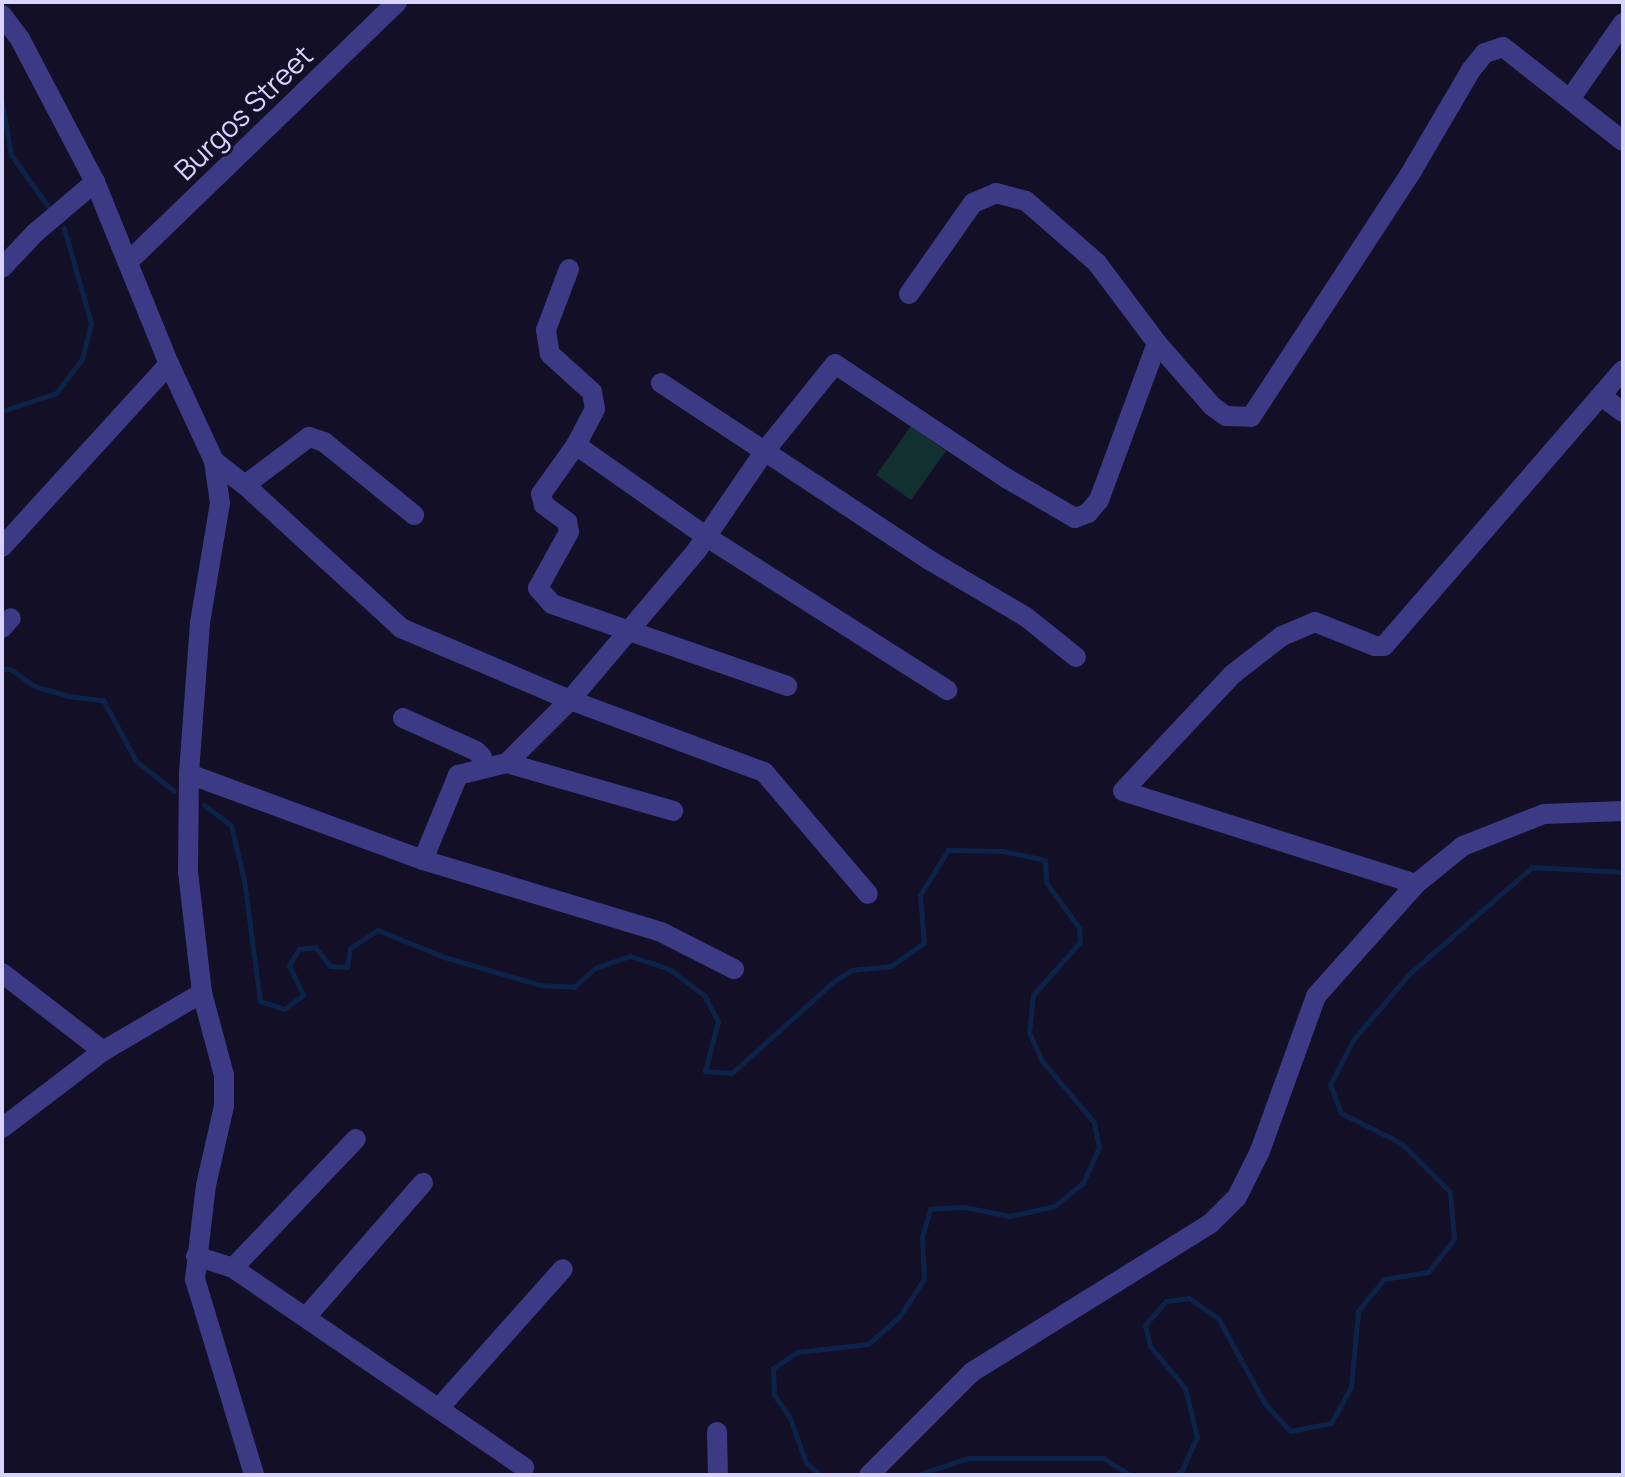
<!DOCTYPE html>
<style>
body{margin:0}
#map{position:relative;width:1625px;height:1477px;overflow:hidden;background:#130f26;font-family:Manrope,sans-serif}
div>[style]{position:absolute}
.green>*{inset:0;background:#12302f}
.stream>*{height:5px;margin:-2.5px;padding:0 2.5px;transform-origin:2.5px;border-radius:2.5px;background:#0c2248}
.minor>*{height:20px;margin:-10px;padding:0 10px;transform-origin:10px;border-radius:10px;background:#3d3a85}
.tertiary>*{height:20px;margin:-10px;padding:0 10px;transform-origin:10px;border-radius:10px;background:#3d3a85}
span{translate:-50% -50%;white-space:nowrap;text-align:center;line-height:1.15;-webkit-text-stroke:6px #130f26;paint-order:stroke}
.street-label{font-size:28px;color:#d9d4ff}
.frame{position:absolute;inset:0;border:4px solid #d9d4ff;pointer-events:none}
</style>
<div id="map">
<div class="green">
<i style="clip-path:polygon(911px 426px,946px 451px,911px 500px,876px 475px)"></i>
</div>
<div class="stream">
<i style="left:2px;top:103px;width:53px;rotate:80.2deg"></i>
<i style="left:11px;top:155px;width:62px;rotate:54.2deg"></i>
<i style="left:2px;top:411px;width:57px;rotate:-18.4deg"></i>
<i style="left:56px;top:393px;width:43px;rotate:-52.6deg"></i>
<i style="left:82px;top:359px;width:37px;rotate:-76deg"></i>
<i style="left:91px;top:323px;width:99px;rotate:-105.9deg"></i>
<i style="left:2px;top:669px;width:8px"></i>
<i style="left:10px;top:669px;width:29px;rotate:35deg"></i>
<i style="left:34px;top:686px;width:35px;rotate:16deg"></i>
<i style="left:68px;top:696px;width:35px;rotate:7deg"></i>
<i style="left:103px;top:700px;width:69px;rotate:61.6deg"></i>
<i style="left:136px;top:761px;width:48px;rotate:38.3deg"></i>
<i style="left:204px;top:805px;width:34px;rotate:37deg"></i>
<i style="left:231px;top:825px;width:57px;rotate:76.7deg"></i>
<i style="left:244px;top:880px;width:122px;rotate:82.5deg"></i>
<i style="left:260px;top:1001px;width:25px;rotate:18deg"></i>
<i style="left:284px;top:1009px;width:24px;rotate:-36deg"></i>
<i style="left:303px;top:995px;width:33px;rotate:-115deg"></i>
<i style="left:289px;top:965px;width:19px;rotate:-58deg"></i>
<i style="left:299px;top:949px;width:16px;rotate:-7deg"></i>
<i style="left:315px;top:947px;width:24px;rotate:52deg"></i>
<i style="left:330px;top:966px;width:17px;rotate:3deg"></i>
<i style="left:347px;top:967px;width:19px;rotate:-81deg"></i>
<i style="left:350px;top:948px;width:33px;rotate:-33deg"></i>
<i style="left:378px;top:930px;width:68px;rotate:22.4deg"></i>
<i style="left:441px;top:956px;width:103px;rotate:16.3deg"></i>
<i style="left:540px;top:985px;width:34px;rotate:3deg"></i>
<i style="left:574px;top:987px;width:28px;rotate:-42deg"></i>
<i style="left:595px;top:968px;width:37px;rotate:-19deg"></i>
<i style="left:630px;top:956px;width:41px;rotate:18.4deg"></i>
<i style="left:669px;top:969px;width:44px;rotate:36.6deg"></i>
<i style="left:704px;top:995px;width:30px;rotate:62deg"></i>
<i style="left:718px;top:1021px;width:52px;rotate:104.6deg"></i>
<i style="left:705px;top:1071px;width:27px;rotate:4deg"></i>
<i style="left:732px;top:1073px;width:137px;rotate:-42deg"></i>
<i style="left:834px;top:981px;width:21px;rotate:-31deg"></i>
<i style="left:852px;top:970px;width:39px;rotate:-6deg"></i>
<i style="left:891px;top:966px;width:40px;rotate:-34.9deg"></i>
<i style="left:924px;top:943px;width:48px;rotate:-94.8deg"></i>
<i style="left:920px;top:895px;width:53px;rotate:-58.1deg"></i>
<i style="left:948px;top:850px;width:55px;rotate:1deg"></i>
<i style="left:1003px;top:851px;width:43px;rotate:12.1deg"></i>
<i style="left:1045px;top:860px;width:22px;rotate:87deg"></i>
<i style="left:1046px;top:882px;width:57px;rotate:54.3deg"></i>
<i style="left:1079px;top:928px;width:14px;rotate:86deg"></i>
<i style="left:1080px;top:942px;width:71px;rotate:131.6deg"></i>
<i style="left:1033px;top:995px;width:37px;rotate:96deg"></i>
<i style="left:1029px;top:1032px;width:32px;rotate:66deg"></i>
<i style="left:1042px;top:1061px;width:80px;rotate:49.6deg"></i>
<i style="left:1094px;top:1122px;width:25px;rotate:79deg"></i>
<i style="left:1099px;top:1147px;width:39px;rotate:114deg"></i>
<i style="left:1083px;top:1183px;width:36px;rotate:141deg"></i>
<i style="left:1055px;top:1206px;width:46px;rotate:167.5deg"></i>
<i style="left:1010px;top:1216px;width:47px;rotate:-168.9deg"></i>
<i style="left:964px;top:1207px;width:34px;rotate:177deg"></i>
<i style="left:930px;top:1209px;width:29px;rotate:106deg"></i>
<i style="left:922px;top:1237px;width:42px;rotate:87.3deg"></i>
<i style="left:924px;top:1279px;width:45px;rotate:123.3deg"></i>
<i style="left:899px;top:1317px;width:41px;rotate:138.9deg"></i>
<i style="left:868px;top:1344px;width:71px;rotate:173.6deg"></i>
<i style="left:797px;top:1352px;width:29px;rotate:146deg"></i>
<i style="left:773px;top:1368px;width:27px;rotate:88deg"></i>
<i style="left:774px;top:1395px;width:28px;rotate:55deg"></i>
<i style="left:790px;top:1418px;width:48px;rotate:70.4deg"></i>
<i style="left:806px;top:1463px;width:19px;rotate:39deg"></i>
<i style="left:917px;top:1475px;width:54px;rotate:-18.4deg"></i>
<i style="left:968px;top:1458px;width:135px"></i>
<i style="left:1103px;top:1458px;width:32px;rotate:32deg"></i>
<i style="left:1175px;top:1475px;width:9px;rotate:-36deg"></i>
<i style="left:1182px;top:1470px;width:36px;rotate:-66deg"></i>
<i style="left:1197px;top:1437px;width:50px;rotate:-103.8deg"></i>
<i style="left:1185px;top:1388px;width:55px;rotate:-129.8deg"></i>
<i style="left:1150px;top:1346px;width:22px;rotate:-103deg"></i>
<i style="left:1145px;top:1325px;width:32px;rotate:-49deg"></i>
<i style="left:1166px;top:1301px;width:23px;rotate:-7deg"></i>
<i style="left:1189px;top:1298px;width:35px;rotate:35deg"></i>
<i style="left:1218px;top:1318px;width:98px;rotate:61.3deg"></i>
<i style="left:1265px;top:1404px;width:37px;rotate:47deg"></i>
<i style="left:1290px;top:1431px;width:42px;rotate:-11deg"></i>
<i style="left:1331px;top:1423px;width:41px;rotate:-60.9deg"></i>
<i style="left:1351px;top:1387px;width:76px;rotate:-84.7deg"></i>
<i style="left:1358px;top:1311px;width:41px;rotate:-50.9deg"></i>
<i style="left:1384px;top:1279px;width:45px;rotate:-9deg"></i>
<i style="left:1428px;top:1272px;width:42px;rotate:-51.8deg"></i>
<i style="left:1454px;top:1239px;width:47px;rotate:-94.9deg"></i>
<i style="left:1450px;top:1192px;width:69px;rotate:-135deg"></i>
<i style="left:1401px;top:1143px;width:67px;rotate:-153.4deg"></i>
<i style="left:1341px;top:1113px;width:30px;rotate:-111deg"></i>
<i style="left:1330px;top:1085px;width:51px;rotate:-62.9deg"></i>
<i style="left:1353px;top:1040px;width:87px;rotate:-49.7deg"></i>
<i style="left:1409px;top:974px;width:163px;rotate:-41deg"></i>
<i style="left:1532px;top:867px;width:91px;rotate:3.1deg"></i>
</div>
<div class="minor">
<i style="left:1570px;top:99px;width:93px;rotate:-55.1deg"></i>
<i style="left:128px;top:262px;width:374px;rotate:-44deg"></i>
<i style="left:2px;top:268px;width:48px;rotate:-46.7deg"></i>
<i style="left:35px;top:233px;width:79px;rotate:-40.4deg"></i>
<i style="left:569px;top:269px;width:65px;rotate:110.7deg"></i>
<i style="left:546px;top:330px;width:24px;rotate:81deg"></i>
<i style="left:550px;top:354px;width:57px;rotate:42.1deg"></i>
<i style="left:592px;top:392px;width:17px;rotate:80deg"></i>
<i style="left:595px;top:409px;width:41px;rotate:117.8deg"></i>
<i style="left:576px;top:445px;width:60px;rotate:125.5deg"></i>
<i style="left:541px;top:494px;width:11px;rotate:75deg"></i>
<i style="left:544px;top:505px;width:29px;rotate:36deg"></i>
<i style="left:567px;top:522px;width:10px;rotate:79deg"></i>
<i style="left:569px;top:532px;width:64px;rotate:119deg"></i>
<i style="left:538px;top:588px;width:21px;rotate:49deg"></i>
<i style="left:552px;top:604px;width:249px;rotate:19.2deg"></i>
<i style="left:909px;top:294px;width:111px;rotate:-54.9deg"></i>
<i style="left:973px;top:203px;width:25px;rotate:-23deg"></i>
<i style="left:996px;top:193px;width:31px;rotate:15deg"></i>
<i style="left:1026px;top:201px;width:94px;rotate:41.1deg"></i>
<i style="left:1097px;top:263px;width:100px;rotate:53.1deg"></i>
<i style="left:1157px;top:343px;width:84px;rotate:48.9deg"></i>
<i style="left:1212px;top:406px;width:17px;rotate:36deg"></i>
<i style="left:1226px;top:416px;width:25px;rotate:2deg"></i>
<i style="left:1251px;top:417px;width:296px;rotate:-56.8deg"></i>
<i style="left:1413px;top:169px;width:115px;rotate:-59.6deg"></i>
<i style="left:1471px;top:70px;width:22px;rotate:-51deg"></i>
<i style="left:1485px;top:53px;width:19px;rotate:-18deg"></i>
<i style="left:1503px;top:47px;width:152px;rotate:38.1deg"></i>
<i style="left:661px;top:383px;width:323px;rotate:33.4deg"></i>
<i style="left:931px;top:561px;width:110px;rotate:30.5deg"></i>
<i style="left:1026px;top:617px;width:64px;rotate:38.7deg"></i>
<i style="left:1601px;top:396px;width:27px;rotate:36deg"></i>
<i style="left:576px;top:445px;width:160px;rotate:35.1deg"></i>
<i style="left:707px;top:537px;width:285px;rotate:32.5deg"></i>
<i style="left:214px;top:461px;width:39px;rotate:38deg"></i>
<i style="left:245px;top:485px;width:212px;rotate:42.5deg"></i>
<i style="left:401px;top:628px;width:184px;rotate:23.1deg"></i>
<i style="left:570px;top:700px;width:207px;rotate:20.4deg"></i>
<i style="left:764px;top:772px;width:160px;rotate:49.6deg"></i>
<i style="left:245px;top:485px;width:80px;rotate:-36.9deg"></i>
<i style="left:309px;top:437px;width:16px;rotate:18deg"></i>
<i style="left:324px;top:442px;width:116px;rotate:39deg"></i>
<i style="left:2px;top:547px;width:248px;rotate:-47.6deg"></i>
<i style="left:2px;top:628px;width:13px;rotate:-48deg"></i>
<i style="left:403px;top:718px;width:80px;rotate:24.3deg"></i>
<i style="left:476px;top:751px;width:8px;rotate:45deg"></i>
<i style="left:482px;top:757px;width:10px;rotate:84deg"></i>
<i style="left:507px;top:763px;width:173px;rotate:16.1deg"></i>
<i style="left:189px;top:774px;width:249px;rotate:20.2deg"></i>
<i style="left:423px;top:860px;width:249px;rotate:16.8deg"></i>
<i style="left:661px;top:932px;width:82px;rotate:26.9deg"></i>
<i style="left:423px;top:860px;width:92px;rotate:-67.6deg"></i>
<i style="left:458px;top:775px;width:50px;rotate:-13.8deg"></i>
<i style="left:507px;top:763px;width:89px;rotate:-45deg"></i>
<i style="left:570px;top:700px;width:197px;rotate:-49.7deg"></i>
<i style="left:697px;top:550px;width:119px;rotate:-55.6deg"></i>
<i style="left:764px;top:452px;width:113px;rotate:-51.1deg"></i>
<i style="left:835px;top:364px;width:206px;rotate:33.7deg"></i>
<i style="left:1006px;top:478px;width:80px;rotate:30.1deg"></i>
<i style="left:1075px;top:518px;width:14px;rotate:-21deg"></i>
<i style="left:1088px;top:513px;width:17px;rotate:-50deg"></i>
<i style="left:1099px;top:500px;width:167px;rotate:-69.7deg"></i>
<i style="left:1416px;top:884px;width:307px;rotate:-162.4deg"></i>
<i style="left:1123px;top:791px;width:161px;rotate:-46.8deg"></i>
<i style="left:1233px;top:674px;width:62px;rotate:-37.8deg"></i>
<i style="left:1282px;top:636px;width:36px;rotate:-23deg"></i>
<i style="left:1315px;top:622px;width:65px;rotate:21.8deg"></i>
<i style="left:1375px;top:646px;width:9px"></i>
<i style="left:1384px;top:646px;width:365px;rotate:-49.1deg"></i>
<i style="left:2px;top:973px;width:128px;rotate:37.7deg"></i>
<i style="left:2px;top:1128px;width:127px;rotate:-37.3deg"></i>
<i style="left:103px;top:1051px;width:115px;rotate:-30.4deg"></i>
<i style="left:196px;top:1256px;width:39px;rotate:18deg"></i>
<i style="left:233px;top:1268px;width:353px;rotate:34.4deg"></i>
<i style="left:233px;top:1268px;width:178px;rotate:-46.4deg"></i>
<i style="left:306px;top:1317px;width:178px;rotate:-48.9deg"></i>
<i style="left:439px;top:1408px;width:186px;rotate:-48.3deg"></i>
<i style="left:717px;top:1432px;width:43px;rotate:88.7deg"></i>
</div>
<div class="tertiary">
<i style="left:2px;top:15px;width:30px;rotate:53deg"></i>
<i style="left:20px;top:39px;width:161px;rotate:62.3deg"></i>
<i style="left:95px;top:182px;width:196px;rotate:67.9deg"></i>
<i style="left:169px;top:364px;width:107px;rotate:65.1deg"></i>
<i style="left:214px;top:461px;width:42px;rotate:81.9deg"></i>
<i style="left:220px;top:503px;width:122px;rotate:99.5deg"></i>
<i style="left:200px;top:623px;width:151px;rotate:94.2deg"></i>
<i style="left:189px;top:774px;width:98px;rotate:90.6deg"></i>
<i style="left:188px;top:872px;width:122px;rotate:83.4deg"></i>
<i style="left:202px;top:993px;width:85px;rotate:75deg"></i>
<i style="left:224px;top:1075px;width:31px;rotate:90deg"></i>
<i style="left:224px;top:1106px;width:81px;rotate:102.8deg"></i>
<i style="left:206px;top:1185px;width:95px;rotate:96.7deg"></i>
<i style="left:195px;top:1279px;width:205px;rotate:73.2deg"></i>
<i style="left:869px;top:1475px;width:146px;rotate:-45deg"></i>
<i style="left:972px;top:1372px;width:280px;rotate:-31.9deg"></i>
<i style="left:1210px;top:1224px;width:38px;rotate:-45deg"></i>
<i style="left:1237px;top:1197px;width:51px;rotate:-63.4deg"></i>
<i style="left:1260px;top:1151px;width:165px;rotate:-70.1deg"></i>
<i style="left:1316px;top:996px;width:150px;rotate:-48.2deg"></i>
<i style="left:1416px;top:884px;width:60px;rotate:-39deg"></i>
<i style="left:1463px;top:846px;width:87px;rotate:-21.6deg"></i>
<i style="left:1544px;top:814px;width:79px;rotate:-2.2deg"></i>
</div>
<div class="street-label">
<span style="left:243px;top:112px;rotate:-44deg">Burgos Street</span>
</div>
<div class="frame"></div>
</div>
